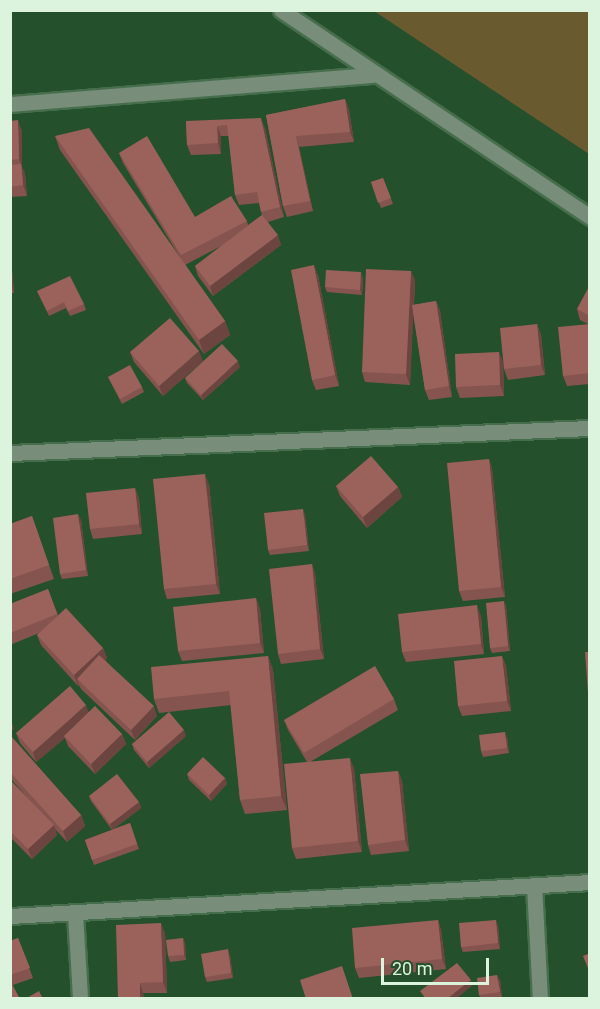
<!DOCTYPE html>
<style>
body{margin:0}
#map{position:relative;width:600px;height:1009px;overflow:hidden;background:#25502c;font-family:Roboto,sans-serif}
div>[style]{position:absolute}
.green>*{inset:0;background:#6a5a30}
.roads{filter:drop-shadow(2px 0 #466e4c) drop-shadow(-2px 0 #466e4c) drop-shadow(0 2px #466e4c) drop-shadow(0 -2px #466e4c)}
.minor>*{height:15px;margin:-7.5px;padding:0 7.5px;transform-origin:7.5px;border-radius:7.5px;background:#788e7a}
.wall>*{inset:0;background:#85544e}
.shaded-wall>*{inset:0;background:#6c4540}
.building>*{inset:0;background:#9b625b}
span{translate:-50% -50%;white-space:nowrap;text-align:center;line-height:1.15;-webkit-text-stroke:4.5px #25502c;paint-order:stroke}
.frame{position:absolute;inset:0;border:12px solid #dcf4de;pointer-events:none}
.scale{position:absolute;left:381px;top:958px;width:108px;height:27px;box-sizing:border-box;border:3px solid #dcf4de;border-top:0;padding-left:8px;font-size:18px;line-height:21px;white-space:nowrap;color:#dcf4de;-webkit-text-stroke:4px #25502c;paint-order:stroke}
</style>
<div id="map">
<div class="green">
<i style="clip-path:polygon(374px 11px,589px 11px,589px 154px)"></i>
</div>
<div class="roads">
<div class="minor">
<i style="left:281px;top:10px;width:372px;rotate:33.8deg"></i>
<i style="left:10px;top:104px;width:364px;rotate:-4.6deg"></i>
<i style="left:10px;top:453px;width:581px;rotate:-2.47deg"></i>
<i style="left:534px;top:885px;width:113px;rotate:87deg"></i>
<i style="left:75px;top:913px;width:85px;rotate:86.6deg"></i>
<i style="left:10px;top:916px;width:581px;rotate:-3.35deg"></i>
</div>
</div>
<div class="wall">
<i style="clip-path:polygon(345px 99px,349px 110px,354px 142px,299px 147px,313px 211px,287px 217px,283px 206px,266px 115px)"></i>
<i style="clip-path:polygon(10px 121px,22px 131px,22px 167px,25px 174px,27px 196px,10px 197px)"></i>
<i style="clip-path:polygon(186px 121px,265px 128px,284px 217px,268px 222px,281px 245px,213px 296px,198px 276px,195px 266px,221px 246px,185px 265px,225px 321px,230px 335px,204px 354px,60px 150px,55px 136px,181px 259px,123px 163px,119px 153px,195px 217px,247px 221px,248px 225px,262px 215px,259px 203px,239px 205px,235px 195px,229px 136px,221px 136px,221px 154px,191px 155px,187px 145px)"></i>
<i style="clip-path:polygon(383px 178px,393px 204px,381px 208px,371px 182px)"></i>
<i style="clip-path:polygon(10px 248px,14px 293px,10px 293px)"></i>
<i style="clip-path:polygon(411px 271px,415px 281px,414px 305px,436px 301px,440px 311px,452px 397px,429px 400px,425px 390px,413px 313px,410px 385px,365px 382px,362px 372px)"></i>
<i style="clip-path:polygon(318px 275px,339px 386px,316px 390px,312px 380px)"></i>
<i style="clip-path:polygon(363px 278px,362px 295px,327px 292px,325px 287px)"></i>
<i style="clip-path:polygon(590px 285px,590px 384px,567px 386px,563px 376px,588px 324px,580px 320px,577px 309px)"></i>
<i style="clip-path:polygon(37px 291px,84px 304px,86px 310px,70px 316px,66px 308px,49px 316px)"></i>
<i style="clip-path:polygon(537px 324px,541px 335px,545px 375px,508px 380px,504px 369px)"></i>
<i style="clip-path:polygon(130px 352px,203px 361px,163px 396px,134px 362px)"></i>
<i style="clip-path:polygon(499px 352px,503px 363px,504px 396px,460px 398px,456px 387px)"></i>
<i style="clip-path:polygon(240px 367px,203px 400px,187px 383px,185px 378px)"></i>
<i style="clip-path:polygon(108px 377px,142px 387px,144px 392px,122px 404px)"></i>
<i style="clip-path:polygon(489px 459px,492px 469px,505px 597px,463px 601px,459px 591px)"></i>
<i style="clip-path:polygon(209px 484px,220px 594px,167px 599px,164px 589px)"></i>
<i style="clip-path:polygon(336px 486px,398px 487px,402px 497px,367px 528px,340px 496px)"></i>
<i style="clip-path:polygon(135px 488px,139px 499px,142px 534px,93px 539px,90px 529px)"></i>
<i style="clip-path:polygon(305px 515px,309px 551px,270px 555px,268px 550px)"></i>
<i style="clip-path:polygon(32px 516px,54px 579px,10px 594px,10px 524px)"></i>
<i style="clip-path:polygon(81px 520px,88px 576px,62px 579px,60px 574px)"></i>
<i style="clip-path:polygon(312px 564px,315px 574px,324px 659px,281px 664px,278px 654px)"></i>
<i style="clip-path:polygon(48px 589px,58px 615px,103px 648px,107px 658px,105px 660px,157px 716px,135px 740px,81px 689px,79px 685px,78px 686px,41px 645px,37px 635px,39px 633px,10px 645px,10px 604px)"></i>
<i style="clip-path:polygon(256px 598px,260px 609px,264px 653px,182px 661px,178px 651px)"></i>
<i style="clip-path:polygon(506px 606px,510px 651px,492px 653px,490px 648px)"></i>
<i style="clip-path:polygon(481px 616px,484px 654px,406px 662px,402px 652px)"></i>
<i style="clip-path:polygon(268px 656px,273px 670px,287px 810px,245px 814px,240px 800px,231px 705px,159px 713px,154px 699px)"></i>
<i style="clip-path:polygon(502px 656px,506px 666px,511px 711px,462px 716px,458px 706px)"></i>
<i style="clip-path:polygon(394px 699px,398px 710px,310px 762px,354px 768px,362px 852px,296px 859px,292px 848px,307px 762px,288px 730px,284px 720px)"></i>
<i style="clip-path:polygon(89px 712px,122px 734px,126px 744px,95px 774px,68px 746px,65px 738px,36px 762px,20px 743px,16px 733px)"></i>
<i style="clip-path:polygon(10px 735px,81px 815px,85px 826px,67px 842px,55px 829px,57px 835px,32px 859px,10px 837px,10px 780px,28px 798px,10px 778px)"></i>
<i style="clip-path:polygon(186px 736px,149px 768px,134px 750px,132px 744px)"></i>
<i style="clip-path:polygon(507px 737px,509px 753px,483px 757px,481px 751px)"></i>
<i style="clip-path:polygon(398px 771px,402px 781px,409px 851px,371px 855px,368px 845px)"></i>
<i style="clip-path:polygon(187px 774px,225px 778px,227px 784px,211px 801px,189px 780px)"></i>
<i style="clip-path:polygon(89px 796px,139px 802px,141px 808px,112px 830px,91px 801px)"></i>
<i style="clip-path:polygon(130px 823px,139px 849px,94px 865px,85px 840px)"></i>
<i style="clip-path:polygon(438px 920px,441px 930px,446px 969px,359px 978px,355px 968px)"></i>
<i style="clip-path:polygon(498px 925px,500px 949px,463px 952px,461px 947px)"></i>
<i style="clip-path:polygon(165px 933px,167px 993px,143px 993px,144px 999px,118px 999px)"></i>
<i style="clip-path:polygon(18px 938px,33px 978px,13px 985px,10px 999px,10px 941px)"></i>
<i style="clip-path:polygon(183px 938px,185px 943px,186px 960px,170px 962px,168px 956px)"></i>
<i style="clip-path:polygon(230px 955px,233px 978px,207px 982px,205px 977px)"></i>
<i style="clip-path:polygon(500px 980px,502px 997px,494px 999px,481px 999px,479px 995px)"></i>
</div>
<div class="shaded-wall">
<i style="clip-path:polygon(345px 99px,349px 110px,354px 142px,350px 132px)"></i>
<i style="clip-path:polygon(261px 118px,265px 128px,284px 217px,280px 207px)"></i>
<i style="clip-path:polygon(18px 120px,22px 131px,22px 167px,25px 174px,27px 196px,23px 185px,22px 167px,19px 159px)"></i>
<i style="clip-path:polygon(217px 126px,221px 136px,221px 154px,218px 143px)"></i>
<i style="clip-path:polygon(296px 136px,299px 147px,313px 211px,310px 201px)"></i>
<i style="clip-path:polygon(278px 235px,281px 245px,213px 296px,210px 286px)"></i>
<i style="clip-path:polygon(10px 248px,14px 293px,10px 284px)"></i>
<i style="clip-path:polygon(314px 265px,318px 275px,339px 386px,335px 375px)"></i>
<i style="clip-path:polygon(411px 271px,415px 281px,410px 385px,406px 374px)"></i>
<i style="clip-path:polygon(361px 272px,363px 278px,362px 295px,360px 290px)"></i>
<i style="clip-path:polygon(436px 301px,440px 311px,452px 397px,449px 386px)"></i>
<i style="clip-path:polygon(225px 321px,230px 335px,204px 354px,199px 340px)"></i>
<i style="clip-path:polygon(537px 324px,541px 335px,545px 375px,541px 365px)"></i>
<i style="clip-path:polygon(199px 351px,203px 361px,163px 396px,159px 386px)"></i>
<i style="clip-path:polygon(499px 352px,503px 363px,504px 396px,500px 385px)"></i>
<i style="clip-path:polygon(238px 361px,240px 367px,203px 400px,201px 395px)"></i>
<i style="clip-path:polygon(489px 459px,492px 469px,505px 597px,501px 587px)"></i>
<i style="clip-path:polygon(205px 474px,209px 484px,220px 594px,216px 584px)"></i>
<i style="clip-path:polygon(398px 487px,402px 497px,367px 528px,363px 517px)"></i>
<i style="clip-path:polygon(135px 488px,139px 499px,142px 534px,139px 524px)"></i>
<i style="clip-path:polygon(303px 509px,305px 515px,309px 551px,307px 545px)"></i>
<i style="clip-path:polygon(78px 514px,81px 520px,88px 576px,86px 570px)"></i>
<i style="clip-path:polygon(312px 564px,315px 574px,324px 659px,320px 649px)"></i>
<i style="clip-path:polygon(256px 598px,260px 609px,264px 653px,260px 643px)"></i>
<i style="clip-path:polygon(504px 601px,506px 606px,510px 651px,508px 646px)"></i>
<i style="clip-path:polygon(477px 605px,481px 616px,484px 654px,481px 644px)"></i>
<i style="clip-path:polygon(103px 648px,107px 658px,81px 683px,77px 679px,79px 685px,78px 686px,74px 675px)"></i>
<i style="clip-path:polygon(268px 656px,273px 670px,287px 810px,281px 796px)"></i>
<i style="clip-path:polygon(502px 656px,506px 666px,511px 711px,507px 701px)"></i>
<i style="clip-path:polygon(86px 705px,90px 716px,64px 736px,65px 738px,36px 762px,33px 752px)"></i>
<i style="clip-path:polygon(154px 706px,157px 716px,135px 740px,131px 730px)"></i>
<i style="clip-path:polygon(12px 723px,14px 729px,10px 732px,10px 724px)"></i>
<i style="clip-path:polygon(184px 730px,186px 736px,149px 768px,147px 762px)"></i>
<i style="clip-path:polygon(505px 732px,507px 737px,509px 753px,507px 748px)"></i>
<i style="clip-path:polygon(122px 734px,126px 744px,95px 774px,91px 764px)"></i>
<i style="clip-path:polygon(350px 758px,354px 768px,362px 852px,358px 841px)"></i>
<i style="clip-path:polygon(398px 771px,402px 781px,409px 851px,405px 840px)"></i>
<i style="clip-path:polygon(225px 778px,227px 784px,211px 801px,209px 795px)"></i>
<i style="clip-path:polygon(139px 802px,141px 808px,112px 830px,110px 824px)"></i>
<i style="clip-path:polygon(81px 815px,85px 826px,67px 842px,63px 831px)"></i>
<i style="clip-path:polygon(54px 825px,57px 835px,32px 859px,28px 849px)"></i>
<i style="clip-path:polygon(438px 920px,441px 930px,446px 969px,442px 959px)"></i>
<i style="clip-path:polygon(496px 920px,498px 925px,500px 949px,498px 943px)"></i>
<i style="clip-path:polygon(161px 923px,165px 933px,167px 993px,163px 982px)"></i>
<i style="clip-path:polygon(183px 938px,185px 943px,186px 960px,184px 955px)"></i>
<i style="clip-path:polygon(228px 949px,230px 955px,233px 978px,231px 973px)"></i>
<i style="clip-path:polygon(497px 975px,500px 980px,502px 997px,500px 992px)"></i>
<i style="clip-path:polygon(471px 980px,473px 985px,456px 999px,447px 999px)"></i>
<i style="clip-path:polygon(140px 983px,143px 993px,144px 999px,140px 999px)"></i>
</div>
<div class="building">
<i style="clip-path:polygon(345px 99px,350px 132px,296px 136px,310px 201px,283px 206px,266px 115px)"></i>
<i style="clip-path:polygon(261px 118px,280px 207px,261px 212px,257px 192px,235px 195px,227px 125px,217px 126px,218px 143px,187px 145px,186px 121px)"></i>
<i style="clip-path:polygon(18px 120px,19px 159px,10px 160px,10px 121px)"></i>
<i style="clip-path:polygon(89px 128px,225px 321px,199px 340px,55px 136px)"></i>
<i style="clip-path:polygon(147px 136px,195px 217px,231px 196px,247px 221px,181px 255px,119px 153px)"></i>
<i style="clip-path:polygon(21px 164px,23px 185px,10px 187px,10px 165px)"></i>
<i style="clip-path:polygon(383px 178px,391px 198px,378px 203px,371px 182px)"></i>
<i style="clip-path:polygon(262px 215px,278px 235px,210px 286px,195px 266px)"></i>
<i style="clip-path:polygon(314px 265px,335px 375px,312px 380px,291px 270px)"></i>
<i style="clip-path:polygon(366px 269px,411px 271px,406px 374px,362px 372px)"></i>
<i style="clip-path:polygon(326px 270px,361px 272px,360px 290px,325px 287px)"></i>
<i style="clip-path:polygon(70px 276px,84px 304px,68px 311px,64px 302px,47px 311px,37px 291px)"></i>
<i style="clip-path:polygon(590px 285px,590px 316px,577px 309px)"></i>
<i style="clip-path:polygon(436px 301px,449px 386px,425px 390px,412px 305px)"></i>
<i style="clip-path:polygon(170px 318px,199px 351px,159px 386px,130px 352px)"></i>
<i style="clip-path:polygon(537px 324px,541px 365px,504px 369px,500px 328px)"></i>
<i style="clip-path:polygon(590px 324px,590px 373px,563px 376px,558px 327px)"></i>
<i style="clip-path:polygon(222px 344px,238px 361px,201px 395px,185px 378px)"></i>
<i style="clip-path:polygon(499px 352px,500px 385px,456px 387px,455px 354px)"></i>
<i style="clip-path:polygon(130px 365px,142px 387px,120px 399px,108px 377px)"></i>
<i style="clip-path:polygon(371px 456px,398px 487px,363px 517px,336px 486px)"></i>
<i style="clip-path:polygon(489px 459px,501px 587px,459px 591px,447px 463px)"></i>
<i style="clip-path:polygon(205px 474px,216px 584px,164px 589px,153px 479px)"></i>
<i style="clip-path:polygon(135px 488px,139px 524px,90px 529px,86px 493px)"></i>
<i style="clip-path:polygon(303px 509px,307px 545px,268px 550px,264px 513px)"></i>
<i style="clip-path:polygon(78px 514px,86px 570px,60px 574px,53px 518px)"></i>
<i style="clip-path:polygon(32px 516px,49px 565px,10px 579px,10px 524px)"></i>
<i style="clip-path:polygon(312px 564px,320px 649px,278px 654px,269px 569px)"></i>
<i style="clip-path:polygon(48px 589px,57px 614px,10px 633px,10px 604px)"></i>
<i style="clip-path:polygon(256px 598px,260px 643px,178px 651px,173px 607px)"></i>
<i style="clip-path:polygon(504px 601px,508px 646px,490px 648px,486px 603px)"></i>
<i style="clip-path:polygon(477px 605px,481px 644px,402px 652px,398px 614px)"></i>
<i style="clip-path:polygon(66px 608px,103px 648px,74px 675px,37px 635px)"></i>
<i style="clip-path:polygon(585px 652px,590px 652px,590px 693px,588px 693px)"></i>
<i style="clip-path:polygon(99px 655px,154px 706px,131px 730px,77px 679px)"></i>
<i style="clip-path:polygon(268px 656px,281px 796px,240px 800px,229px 691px,154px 699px,151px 667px)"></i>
<i style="clip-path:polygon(502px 656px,507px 701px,458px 706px,454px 661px)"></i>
<i style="clip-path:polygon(375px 666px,394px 699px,304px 753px,284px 720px)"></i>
<i style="clip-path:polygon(70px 686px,86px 705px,33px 752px,16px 733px)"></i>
<i style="clip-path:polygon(95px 706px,122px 734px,91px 764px,64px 736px)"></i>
<i style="clip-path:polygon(169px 712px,184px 730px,147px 762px,132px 744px)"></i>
<i style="clip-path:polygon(505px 732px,507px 748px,481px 751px,479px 735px)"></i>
<i style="clip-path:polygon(10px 735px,81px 815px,63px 831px,10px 772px)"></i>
<i style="clip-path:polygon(203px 757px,225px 778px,209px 795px,187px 774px)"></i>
<i style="clip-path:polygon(350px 758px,358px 841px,292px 848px,284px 764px)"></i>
<i style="clip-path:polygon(398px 771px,405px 840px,368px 845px,360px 774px)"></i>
<i style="clip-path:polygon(117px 774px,139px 802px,110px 824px,89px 796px)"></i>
<i style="clip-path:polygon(10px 780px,54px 825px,28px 849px,10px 831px)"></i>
<i style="clip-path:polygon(130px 823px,137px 844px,92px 860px,85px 840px)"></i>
<i style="clip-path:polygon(438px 920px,442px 959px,355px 968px,352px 928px)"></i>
<i style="clip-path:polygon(496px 920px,498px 943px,461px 947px,459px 923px)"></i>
<i style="clip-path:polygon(161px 923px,163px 982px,140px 983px,140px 999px,118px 999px,116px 925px)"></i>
<i style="clip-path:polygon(18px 938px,30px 968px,10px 975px,10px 941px)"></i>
<i style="clip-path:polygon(183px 938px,184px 955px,168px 956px,166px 940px)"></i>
<i style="clip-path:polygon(228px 949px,231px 973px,205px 977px,201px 954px)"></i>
<i style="clip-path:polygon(590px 953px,590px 973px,583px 956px)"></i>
<i style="clip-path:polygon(457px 963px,471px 980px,447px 999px,426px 999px,420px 991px)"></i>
<i style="clip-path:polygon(342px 966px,353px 999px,306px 999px,300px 980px)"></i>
<i style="clip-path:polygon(497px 975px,500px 992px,479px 995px,477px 978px)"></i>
<i style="clip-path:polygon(10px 984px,12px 984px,20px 999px,10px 999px)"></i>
<i style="clip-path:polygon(39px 991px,43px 999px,25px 999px)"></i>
</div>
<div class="frame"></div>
<div class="scale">20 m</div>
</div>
